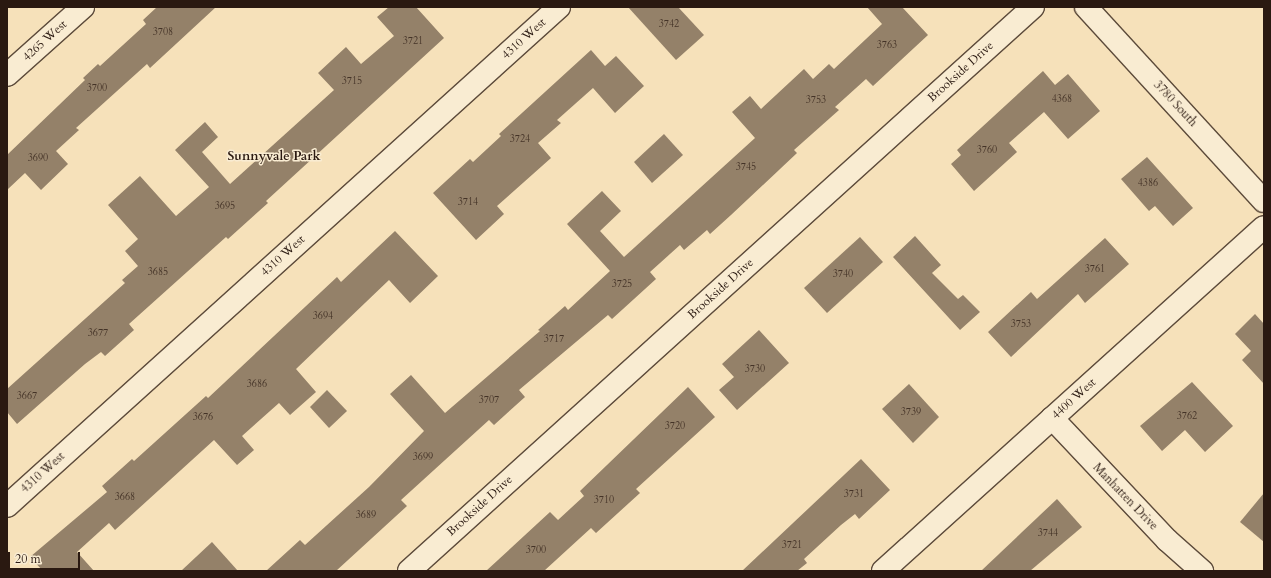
<!DOCTYPE html>
<style>
body{margin:0}
#map{position:relative;width:1271px;height:578px;overflow:hidden;background:#f6e1ba;font-family:Cardo,serif}
div>[style]{position:absolute}
.building>*{inset:0;background:#948169}
.roads{filter:drop-shadow(1px 0 #5d4b3b) drop-shadow(-1px 0 #5d4b3b) drop-shadow(0 1px #5d4b3b) drop-shadow(0 -1px #5d4b3b)}
.minor>*{height:22px;margin:-11px;padding:0 11px;transform-origin:11px;border-radius:11px;background:#f9ecd2}
span{translate:-50% -50%;white-space:nowrap;text-align:center;line-height:1.15;-webkit-text-stroke:3px #f9ecd2;paint-order:stroke}
.number-label{font-size:10px;color:#443327}
.number-label span{-webkit-text-stroke-width:0}
.street-label{font-size:12px;color:#2a1911}
.neighbourhood-label{font-size:13px;color:#2a1911;font-weight:700}
.frame{position:absolute;inset:0;border:8px solid #2a1911;pointer-events:none}
.scale{position:absolute;left:8px;top:552px;width:72px;height:18px;box-sizing:border-box;border:2px solid #2a1911;border-top:0;padding-left:5px;font-size:12px;line-height:14px;white-space:nowrap;color:#2a1911;-webkit-text-stroke:3px #f9ecd2;paint-order:stroke}
</style>
<div id="map">
<div class="building">
<i style="clip-path:polygon(157px 7px,216px 7px,150px 68px,147px 64px,76px 128px,79px 130px,56px 151px,68px 164px,41px 190px,25px 173px,7px 190px,7px 155px,85px 80px,83px 78px,98px 64px,100px 66px,146px 24px,143px 20px)"></i>
<i style="clip-path:polygon(389px 7px,416px 7px,444px 38px,266px 201px,268px 203px,228px 239px,226px 237px,129px 324px,134px 330px,105px 356px,101px 352px,85px 364px,17px 424px,7px 412px,7px 389px,125px 283px,122px 280px,138px 266px,125px 251px,138px 239px,108px 205px,140px 176px,176px 216px,209px 187px,175px 150px,205px 122px,218px 137px,202px 152px,230px 184px,334px 90px,318px 73px,346px 47px,361px 64px,394px 36px,377px 17px)"></i>
<i style="clip-path:polygon(628px 7px,678px 7px,704px 35px,676px 60px)"></i>
<i style="clip-path:polygon(867px 7px,902px 7px,928px 35px,873px 86px,866px 79px,835px 107px,839px 110px,794px 150px,797px 153px,731px 215px,710px 234px,707px 230px,684px 250px,680px 245px,650px 272px,656px 279px,612px 319px,608px 315px,519px 390px,525px 397px,494px 425px,489px 420px,401px 500px,407px 506px,336px 571px,266px 571px,300px 540px,305px 545px,369px 487px,424px 431px,390px 394px,411px 375px,445px 413px,540px 331px,538px 330px,565px 306px,568px 310px,610px 271px,567px 224px,602px 191px,621px 211px,600px 231px,624px 257px,755px 138px,732px 112px,750px 96px,761px 109px,804px 69px,813px 79px,829px 64px,834px 69px,882px 24px)"></i>
<i style="clip-path:polygon(591px 50px,605px 66px,616px 56px,644px 86px,615px 113px,593px 88px,557px 120px,561px 123px,538px 143px,551px 158px,497px 206px,504px 214px,476px 240px,433px 193px,470px 159px,473px 162px,501px 136px,499px 134px)"></i>
<i style="clip-path:polygon(1043px 71px,1055px 85px,1068px 74px,1100px 111px,1068px 139px,1044px 112px,1009px 143px,1017px 152px,974px 191px,951px 164px,961px 155px,957px 150px)"></i>
<i style="clip-path:polygon(664px 134px,683px 155px,652px 183px,634px 162px)"></i>
<i style="clip-path:polygon(1147px 157px,1193px 208px,1173px 226px,1155px 206px,1149px 211px,1121px 179px)"></i>
<i style="clip-path:polygon(395px 231px,438px 276px,410px 303px,389px 280px,296px 369px,316px 392px,290px 415px,279px 403px,242px 436px,254px 450px,237px 465px,214px 440px,115px 530px,109px 523px,77px 552px,94px 571px,43px 571px,30px 557px,107px 492px,102px 486px,132px 459px,134px 461px,206px 396px,208px 398px,337px 277px,341px 282px)"></i>
<i style="clip-path:polygon(915px 236px,941px 265px,932px 273px,958px 299px,963px 295px,980px 312px,960px 330px,893px 257px)"></i>
<i style="clip-path:polygon(860px 237px,883px 262px,827px 313px,804px 288px)"></i>
<i style="clip-path:polygon(1105px 238px,1129px 264px,1085px 303px,1078px 294px,1011px 357px,988px 332px,1031px 292px,1037px 299px)"></i>
<i style="clip-path:polygon(1255px 314px,1264px 324px,1264px 384px,1242px 360px,1251px 351px,1235px 334px)"></i>
<i style="clip-path:polygon(759px 330px,789px 363px,737px 410px,719px 390px,734px 377px,722px 364px)"></i>
<i style="clip-path:polygon(1192px 382px,1233px 426px,1205px 452px,1185px 430px,1162px 451px,1140px 426px)"></i>
<i style="clip-path:polygon(909px 384px,939px 417px,913px 443px,882px 409px)"></i>
<i style="clip-path:polygon(688px 387px,715px 417px,636px 489px,640px 493px,596px 533px,591px 528px,544px 571px,486px 571px,550px 512px,558px 520px,584px 496px,580px 491px)"></i>
<i style="clip-path:polygon(327px 390px,347px 411px,329px 428px,310px 407px)"></i>
<i style="clip-path:polygon(861px 459px,890px 490px,859px 519px,855px 514px,841px 525px,804px 559px,807px 563px,797px 571px,742px 571px)"></i>
<i style="clip-path:polygon(1264px 493px,1264px 542px,1240px 522px)"></i>
<i style="clip-path:polygon(1057px 499px,1082px 527px,1030px 571px,981px 571px)"></i>
<i style="clip-path:polygon(212px 542px,238px 571px,181px 571px)"></i>
</div>
<div class="roads">
<div class="minor">
<i style="left:1086px;top:7px;width:263px;rotate:47.5deg"></i>
<i style="left:7px;top:75px;width:102px;rotate:-41.8deg"></i>
<i style="left:1052px;top:418px;width:168px;rotate:46.7deg"></i>
<i style="left:1167px;top:540px;width:47px;rotate:41.5deg"></i>
<i style="left:7px;top:506px;width:744px;rotate:-42.11deg"></i>
<i style="left:409px;top:571px;width:841px;rotate:-42.11deg"></i>
<i style="left:883px;top:571px;width:513px;rotate:-42.08deg"></i>
</div>
</div>
<div class="number-label">
<span style="left:669px;top:25px">3742</span>
<span style="left:163px;top:33px">3708</span>
<span style="left:413px;top:42px">3721</span>
<span style="left:887px;top:46px">3763</span>
<span style="left:352px;top:82px">3715</span>
<span style="left:97px;top:89px">3700</span>
<span style="left:1062px;top:100px">4368</span>
<span style="left:816px;top:101px">3753</span>
<span style="left:520px;top:140px">3724</span>
<span style="left:987px;top:151px">3760</span>
<span style="left:38px;top:159px">3690</span>
<span style="left:746px;top:168px">3745</span>
<span style="left:1148px;top:184px">4386</span>
<span style="left:468px;top:203px">3714</span>
<span style="left:225px;top:207px">3695</span>
<span style="left:1095px;top:270px">3761</span>
<span style="left:158px;top:273px">3685</span>
<span style="left:843px;top:275px">3740</span>
<span style="left:622px;top:285px">3725</span>
<span style="left:323px;top:317px">3694</span>
<span style="left:1021px;top:325px">3753</span>
<span style="left:98px;top:334px">3677</span>
<span style="left:554px;top:340px">3717</span>
<span style="left:755px;top:370px">3730</span>
<span style="left:257px;top:385px">3686</span>
<span style="left:27px;top:397px">3667</span>
<span style="left:489px;top:401px">3707</span>
<span style="left:911px;top:413px">3739</span>
<span style="left:1187px;top:417px">3762</span>
<span style="left:203px;top:418px">3676</span>
<span style="left:675px;top:427px">3720</span>
<span style="left:423px;top:458px">3699</span>
<span style="left:854px;top:495px">3731</span>
<span style="left:125px;top:498px">3668</span>
<span style="left:604px;top:501px">3710</span>
<span style="left:366px;top:516px">3689</span>
<span style="left:1048px;top:534px">3744</span>
<span style="left:792px;top:546px">3721</span>
<span style="left:536px;top:551px">3700</span>
</div>
<div class="street-label">
<span style="left:524px;top:39px;rotate:-42deg">4310 West</span>
<span style="left:45px;top:41px;rotate:-42deg">4265 West</span>
<span style="left:961px;top:72px;rotate:-42deg">Brookside Drive</span>
<span style="left:1175px;top:104px;rotate:47deg">3780 South</span>
<span style="left:283px;top:256px;rotate:-42deg">4310 West</span>
<span style="left:721px;top:289px;rotate:-42deg">Brookside Drive</span>
<span style="left:1074px;top:399px;rotate:-42deg">4400 West</span>
<span style="left:43px;top:473px;rotate:-42deg">4310 West</span>
<span style="left:1125px;top:497px;rotate:46deg">Manhatten Drive</span>
<span style="left:480px;top:506px;rotate:-42deg">Brookside Drive</span>
</div>
<div class="neighbourhood-label">
<span style="left:274px;top:156px">Sunnyvale Park</span>
</div>
<div class="frame"></div>
<div class="scale">20 m</div>
</div>
